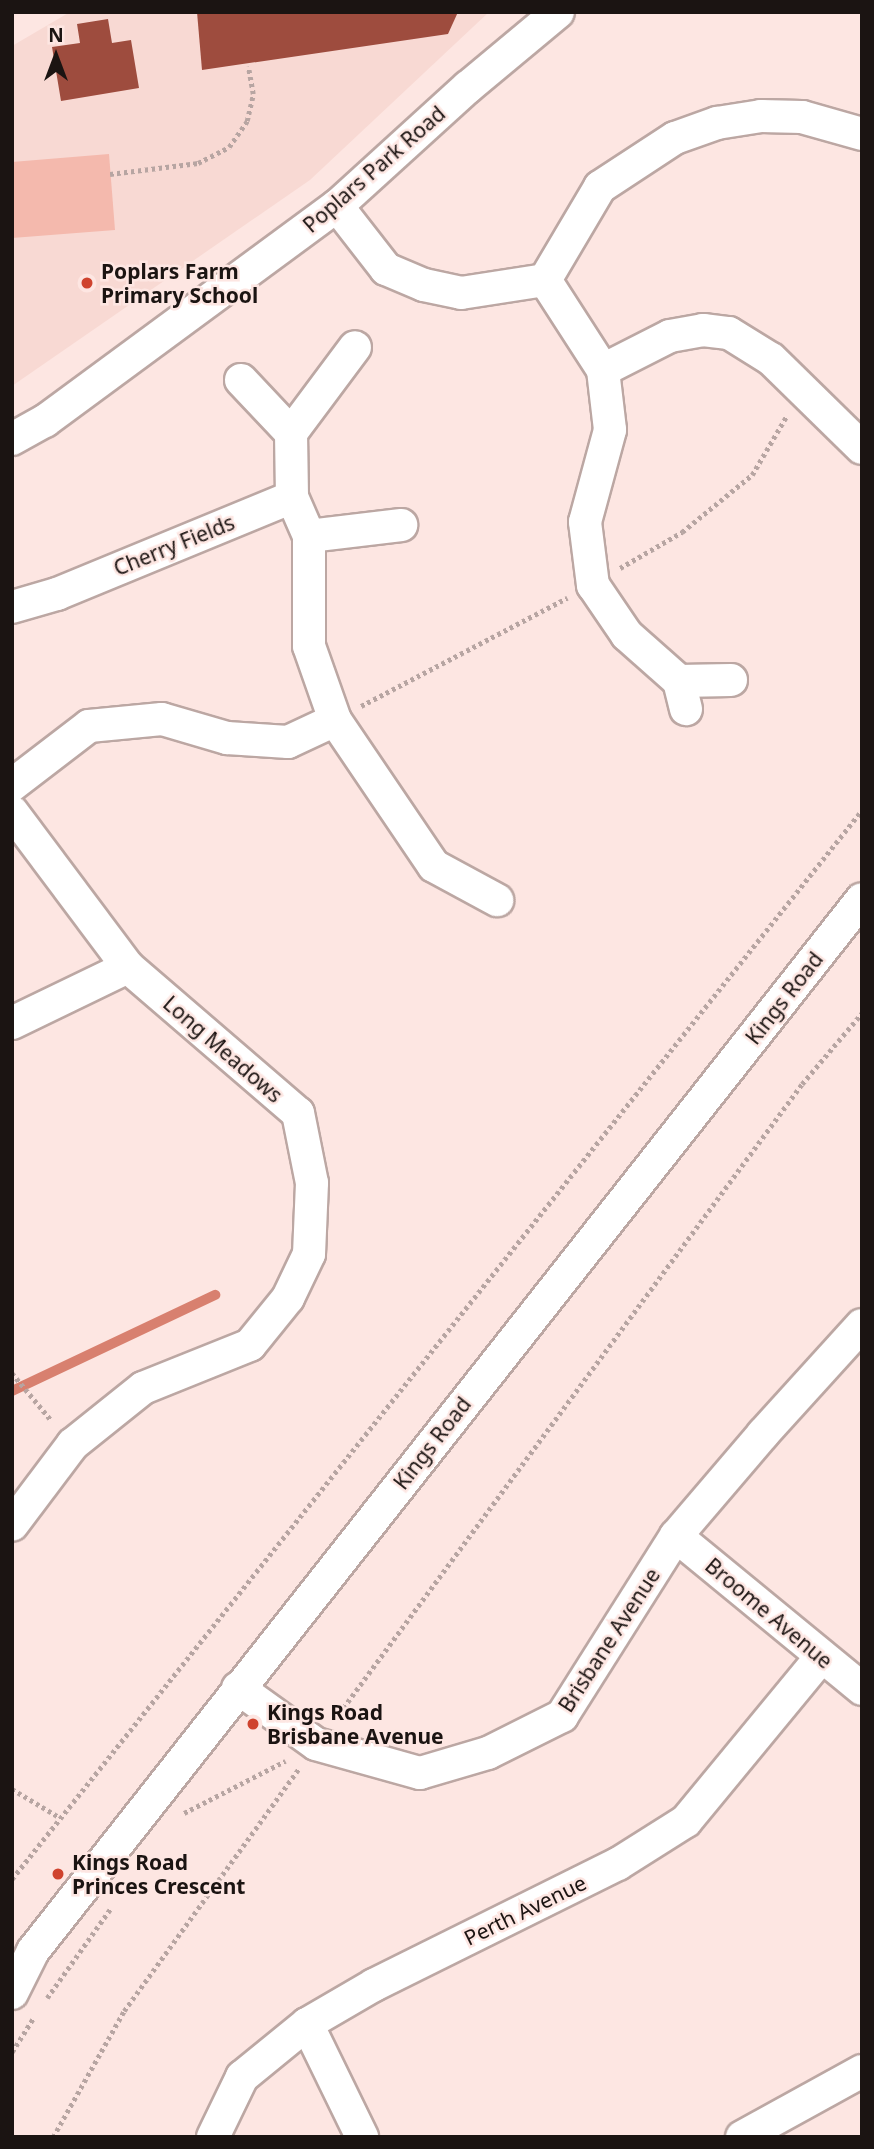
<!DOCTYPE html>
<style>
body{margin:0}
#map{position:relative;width:874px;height:2149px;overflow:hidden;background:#fde6e2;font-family:"Noto Sans",sans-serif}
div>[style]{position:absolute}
.built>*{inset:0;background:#f8d9d3}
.green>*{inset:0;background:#f4b9ad}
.stream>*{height:10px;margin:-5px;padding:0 5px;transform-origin:5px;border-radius:5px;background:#d8806f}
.building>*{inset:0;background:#9e4c3e}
.path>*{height:4.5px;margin-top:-2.25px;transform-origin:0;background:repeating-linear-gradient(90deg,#b7a5a2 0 3.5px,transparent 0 7px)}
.roads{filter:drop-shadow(2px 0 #bca7a3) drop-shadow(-2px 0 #bca7a3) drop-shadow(0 2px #bca7a3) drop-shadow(0 -2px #bca7a3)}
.minor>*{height:32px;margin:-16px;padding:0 16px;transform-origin:16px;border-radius:16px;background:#fff}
.dots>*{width:19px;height:19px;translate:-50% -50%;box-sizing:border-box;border:4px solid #fde6e2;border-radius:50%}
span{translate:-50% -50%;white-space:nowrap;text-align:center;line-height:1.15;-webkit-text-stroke:5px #fde6e2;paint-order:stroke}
.street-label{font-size:21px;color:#1b1412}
.poi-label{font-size:21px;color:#1b1412;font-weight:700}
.left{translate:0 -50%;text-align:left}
.frame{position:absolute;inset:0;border:14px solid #1b1412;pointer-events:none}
.north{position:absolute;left:21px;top:21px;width:70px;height:70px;-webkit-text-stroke:5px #fde6e2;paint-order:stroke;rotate:0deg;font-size:19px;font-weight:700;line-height:28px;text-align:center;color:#1b1412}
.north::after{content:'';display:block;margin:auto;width:24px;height:32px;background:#1b1412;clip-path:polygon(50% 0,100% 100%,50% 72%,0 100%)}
</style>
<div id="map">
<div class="built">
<i style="clip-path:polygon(70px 12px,489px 12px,310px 180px,12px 386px,12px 46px)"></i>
</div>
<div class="green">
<i style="clip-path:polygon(109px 154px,115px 230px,12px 238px,12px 162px)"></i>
</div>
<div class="stream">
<i style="left:12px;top:1391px;width:225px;rotate:-25.3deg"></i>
</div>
<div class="building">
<i style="clip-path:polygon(197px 12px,458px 12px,448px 34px,202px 70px)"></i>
<i style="clip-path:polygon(108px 19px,112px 43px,131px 40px,139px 88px,61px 101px,52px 47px,80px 43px,77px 24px)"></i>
</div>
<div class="path">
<i style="left:110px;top:174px;width:89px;rotate:-7.1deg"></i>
<i style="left:198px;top:163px;width:35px;rotate:-27deg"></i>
<i style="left:229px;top:147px;width:32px;rotate:-55deg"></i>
<i style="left:247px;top:121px;width:28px;rotate:-77deg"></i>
<i style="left:253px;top:94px;width:28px;rotate:-100deg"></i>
<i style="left:620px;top:568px;width:72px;rotate:-30.1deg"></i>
<i style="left:682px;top:532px;width:90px;rotate:-39.2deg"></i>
<i style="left:752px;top:475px;width:67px;rotate:-59.6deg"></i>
<i style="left:361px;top:706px;width:233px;rotate:-27.7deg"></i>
<i style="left:12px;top:1373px;width:62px;rotate:50.2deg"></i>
<i style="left:335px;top:1719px;width:788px;rotate:-53.67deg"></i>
<i style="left:802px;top:1084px;width:93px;rotate:-49.8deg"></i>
<i style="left:12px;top:1789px;width:55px;rotate:30.8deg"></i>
<i style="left:184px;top:1813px;width:114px;rotate:-27.2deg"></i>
<i style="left:12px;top:1879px;width:1366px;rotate:-51.51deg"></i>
<i style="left:47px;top:1998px;width:110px;rotate:-54.6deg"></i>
<i style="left:12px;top:2052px;width:41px;rotate:-57.8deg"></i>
<i style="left:53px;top:2137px;width:145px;rotate:-60.6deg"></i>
<i style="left:124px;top:2011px;width:299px;rotate:-54.2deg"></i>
</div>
<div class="roads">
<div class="minor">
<i style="left:337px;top:206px;width:80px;rotate:52.1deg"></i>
<i style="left:386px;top:269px;width:41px;rotate:22.8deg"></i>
<i style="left:424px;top:285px;width:38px;rotate:12deg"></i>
<i style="left:461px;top:293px;width:85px;rotate:-8.8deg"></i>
<i style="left:545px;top:280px;width:107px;rotate:57.2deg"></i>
<i style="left:603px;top:370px;width:60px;rotate:83.3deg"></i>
<i style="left:610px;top:430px;width:95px;rotate:105.2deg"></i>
<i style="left:585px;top:522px;width:64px;rotate:82.8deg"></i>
<i style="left:593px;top:585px;width:60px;rotate:55.8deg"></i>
<i style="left:627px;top:635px;width:69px;rotate:41.5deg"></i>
<i style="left:679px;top:681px;width:52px;rotate:-1.1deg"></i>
<i style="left:545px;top:280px;width:108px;rotate:-59.4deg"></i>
<i style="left:600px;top:187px;width:90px;rotate:-33.2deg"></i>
<i style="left:675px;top:138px;width:45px;rotate:-19.7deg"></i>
<i style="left:717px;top:123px;width:45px;rotate:-9deg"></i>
<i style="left:761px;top:116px;width:41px;rotate:1.4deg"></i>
<i style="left:802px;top:117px;width:62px;rotate:15.8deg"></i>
<i style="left:603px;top:370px;width:75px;rotate:-26.9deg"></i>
<i style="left:670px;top:336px;width:34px;rotate:-10deg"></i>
<i style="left:703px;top:330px;width:26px;rotate:7deg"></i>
<i style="left:729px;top:333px;width:49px;rotate:31.8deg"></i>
<i style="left:771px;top:359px;width:127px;rotate:44.4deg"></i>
<i style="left:241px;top:380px;width:73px;rotate:46.7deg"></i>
<i style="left:291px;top:433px;width:64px;rotate:89.1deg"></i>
<i style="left:292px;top:497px;width:43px;rotate:66.4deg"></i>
<i style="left:309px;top:536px;width:110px;rotate:90deg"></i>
<i style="left:309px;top:646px;width:78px;rotate:70.6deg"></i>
<i style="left:335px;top:720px;width:176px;rotate:55.9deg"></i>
<i style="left:434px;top:866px;width:72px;rotate:28.4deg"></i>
<i style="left:291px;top:433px;width:107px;rotate:-53.3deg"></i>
<i style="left:12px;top:439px;width:38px;rotate:-29deg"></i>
<i style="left:45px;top:421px;width:363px;rotate:-36.4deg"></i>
<i style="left:337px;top:206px;width:177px;rotate:-42.3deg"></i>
<i style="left:468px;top:87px;width:117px;rotate:-39.8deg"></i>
<i style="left:309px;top:536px;width:93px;rotate:-6.8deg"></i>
<i style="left:12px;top:607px;width:47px;rotate:-16.1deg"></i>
<i style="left:57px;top:594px;width:254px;rotate:-22.4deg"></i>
<i style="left:679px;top:681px;width:29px;rotate:76deg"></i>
<i style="left:12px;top:785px;width:97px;rotate:-37.5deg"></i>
<i style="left:89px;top:726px;width:73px;rotate:-5.5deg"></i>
<i style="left:162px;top:719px;width:68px;rotate:16.3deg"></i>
<i style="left:227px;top:738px;width:61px;rotate:3.8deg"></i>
<i style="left:288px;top:742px;width:52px;rotate:-25.1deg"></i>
<i style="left:12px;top:812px;width:194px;rotate:53.2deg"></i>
<i style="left:128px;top:967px;width:224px;rotate:40.7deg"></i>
<i style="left:298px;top:1113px;width:71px;rotate:78.7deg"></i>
<i style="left:312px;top:1183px;width:71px;rotate:92.4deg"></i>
<i style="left:309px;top:1254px;width:49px;rotate:115.5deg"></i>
<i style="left:288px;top:1298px;width:60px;rotate:129deg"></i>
<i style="left:250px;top:1345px;width:115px;rotate:158.1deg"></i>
<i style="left:143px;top:1388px;width:90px;rotate:141.3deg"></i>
<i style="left:73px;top:1444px;width:101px;rotate:127deg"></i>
<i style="left:12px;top:1023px;width:129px;rotate:-25.8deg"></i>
<i style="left:676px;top:1536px;width:241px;rotate:39.4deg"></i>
<i style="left:238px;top:1688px;width:96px;rotate:35.7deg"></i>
<i style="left:316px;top:1744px;width:108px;rotate:15.6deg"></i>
<i style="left:420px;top:1773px;width:71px;rotate:-16.4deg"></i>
<i style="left:488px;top:1753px;width:83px;rotate:-26.6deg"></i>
<i style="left:562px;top:1716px;width:213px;rotate:-57.7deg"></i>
<i style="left:676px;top:1536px;width:134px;rotate:-49.5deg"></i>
<i style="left:763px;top:1434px;width:147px;rotate:-47.8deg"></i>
<i style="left:12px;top:1993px;width:47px;rotate:-63.4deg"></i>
<i style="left:33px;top:1951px;width:1339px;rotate:-51.76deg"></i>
<i style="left:307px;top:2024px;width:126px;rotate:64deg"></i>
<i style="left:213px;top:2137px;width:67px;rotate:-64.2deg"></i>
<i style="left:242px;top:2077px;width:84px;rotate:-39.2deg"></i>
<i style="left:307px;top:2024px;width:78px;rotate:-30.2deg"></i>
<i style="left:374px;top:1985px;width:272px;rotate:-26.4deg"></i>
<i style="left:618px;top:1864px;width:80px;rotate:-32.3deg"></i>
<i style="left:686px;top:1821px;width:212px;rotate:-50.5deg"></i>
<i style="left:742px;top:2137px;width:137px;rotate:-28.8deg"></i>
</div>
</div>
<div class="dots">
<i style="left:87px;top:283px;background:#cf432e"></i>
<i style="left:253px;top:1724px;background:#cf432e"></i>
<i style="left:58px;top:1874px;background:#cf432e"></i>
</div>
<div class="street-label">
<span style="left:374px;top:169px;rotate:-41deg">Poplars Park Road</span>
<span style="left:174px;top:545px;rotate:-22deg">Cherry Fields</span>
<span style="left:784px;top:998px;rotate:-52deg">Kings Road</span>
<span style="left:223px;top:1049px;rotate:41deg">Long Meadows</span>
<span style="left:432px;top:1443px;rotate:-52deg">Kings Road</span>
<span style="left:769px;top:1613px;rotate:40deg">Broome Avenue</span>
<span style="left:609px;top:1640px;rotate:-57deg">Brisbane Avenue</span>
<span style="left:525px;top:1910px;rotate:-26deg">Perth Avenue</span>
</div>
<div class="poi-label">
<span class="left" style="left:101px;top:283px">Poplars Farm<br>Primary School</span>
<span class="left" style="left:267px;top:1724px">Kings Road<br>Brisbane Avenue</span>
<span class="left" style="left:72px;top:1874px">Kings Road<br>Princes Crescent</span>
</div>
<div class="frame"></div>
<div class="north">N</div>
</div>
